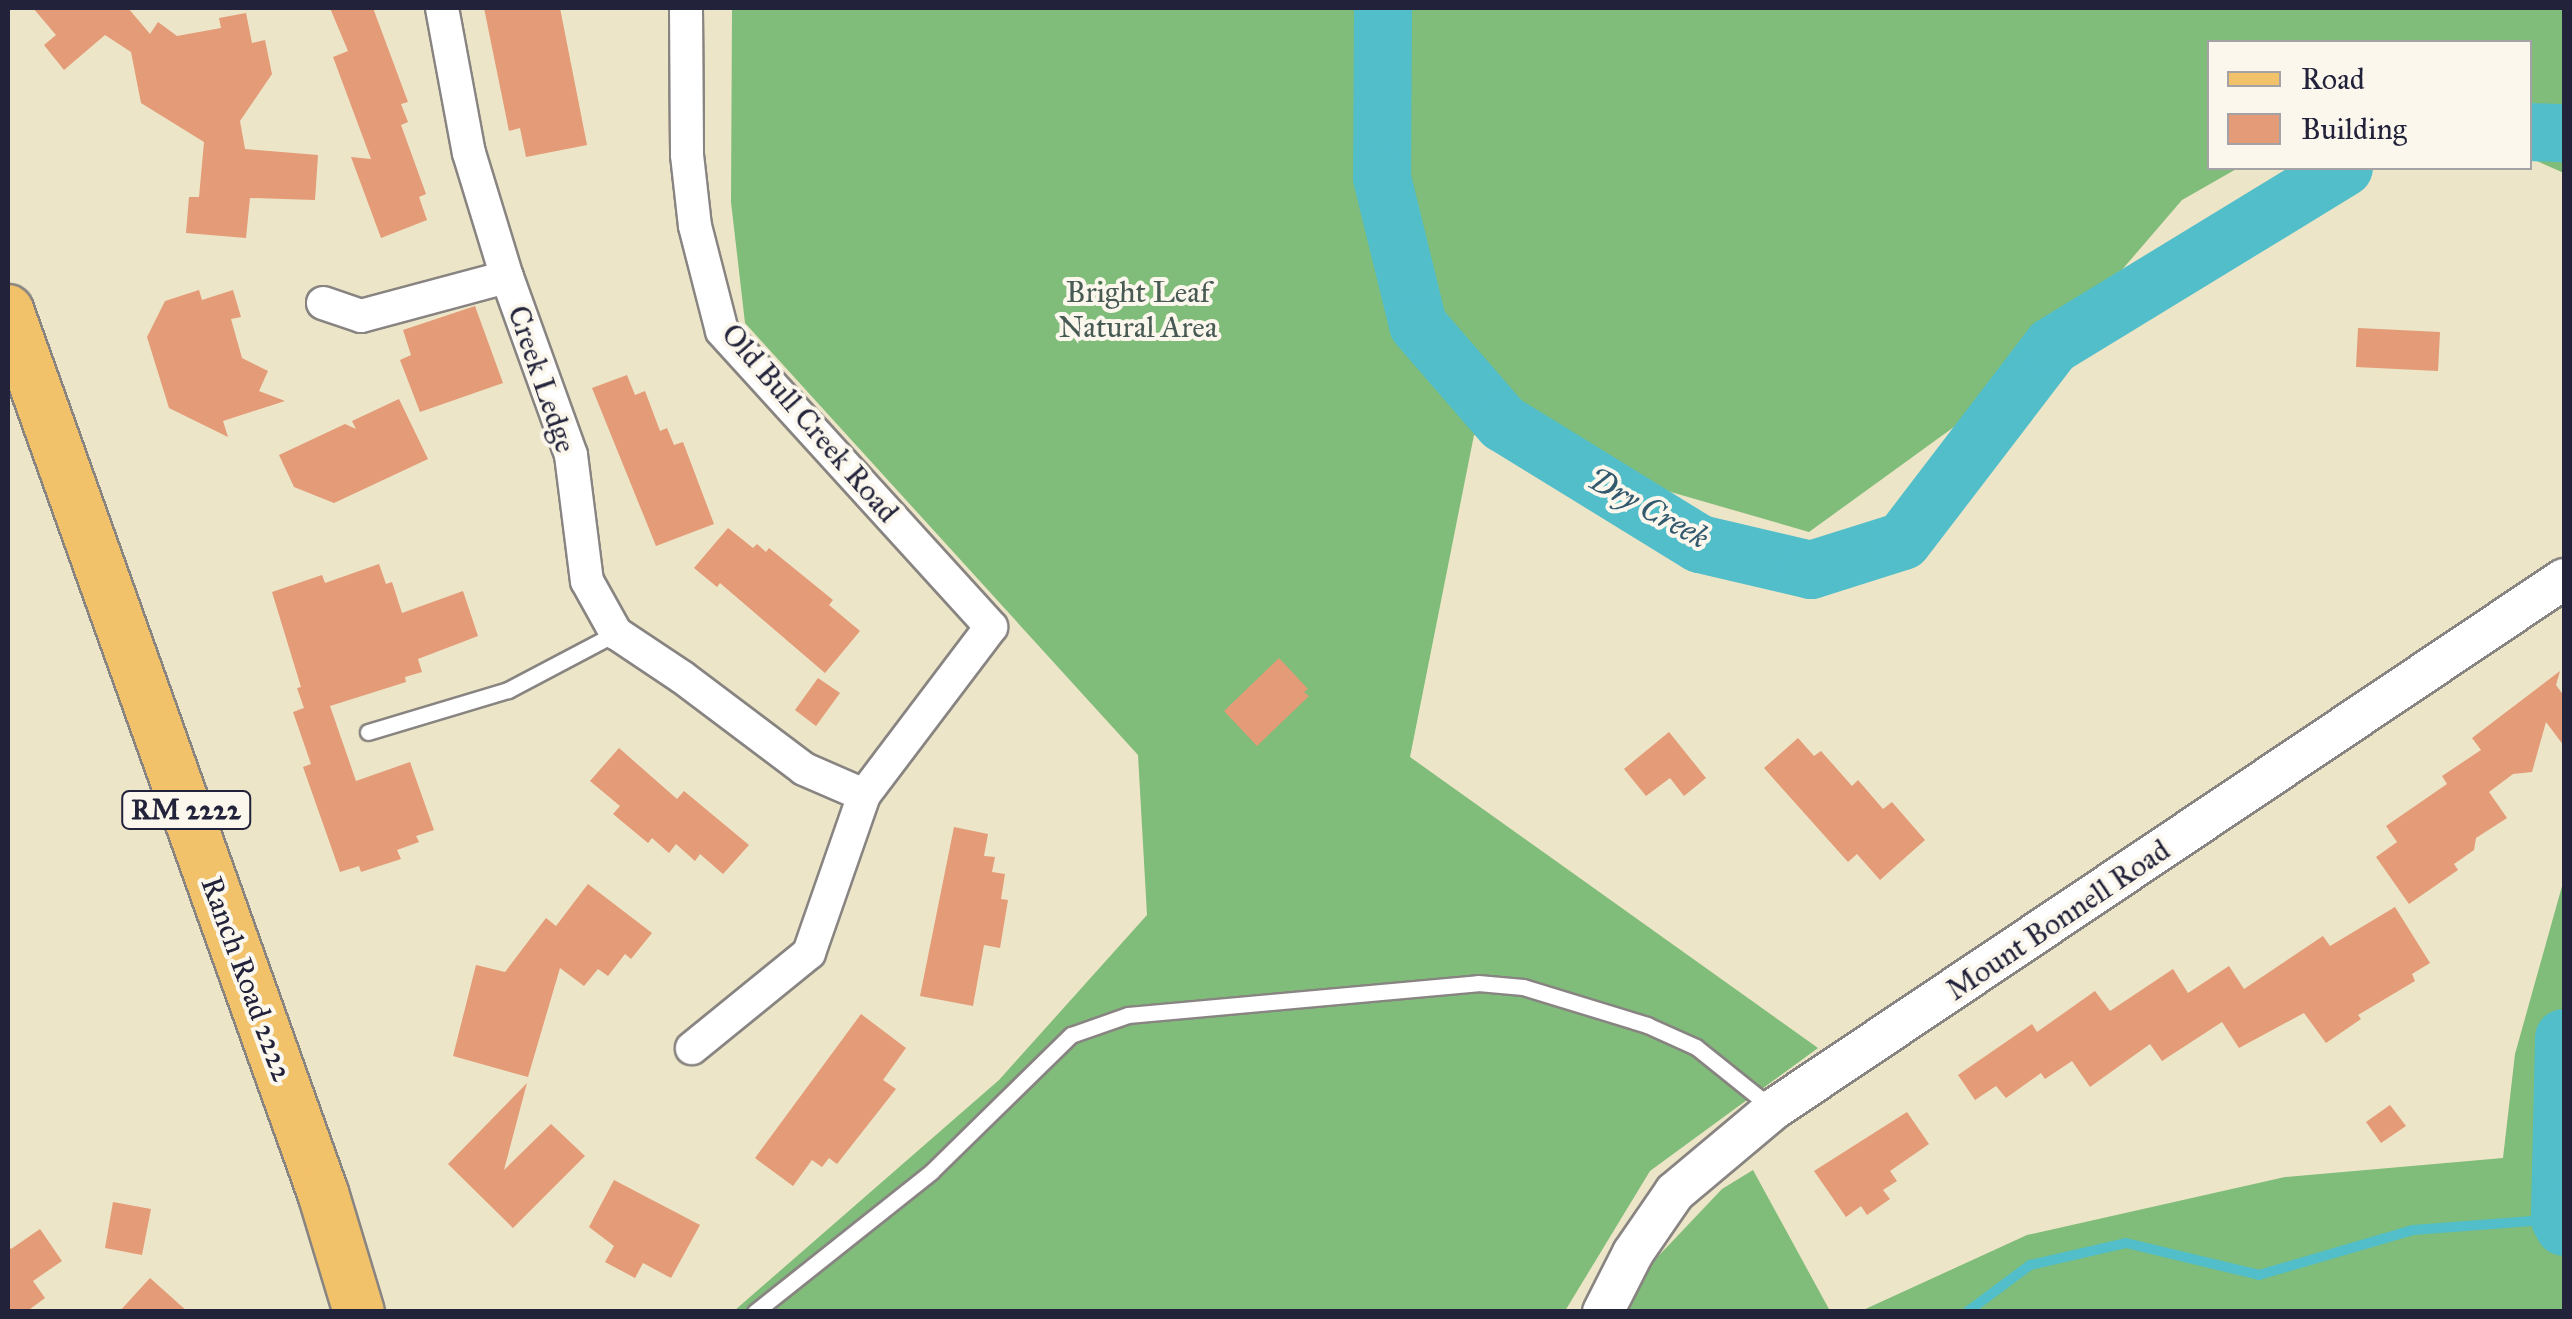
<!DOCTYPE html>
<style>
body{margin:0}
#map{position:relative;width:2572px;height:1319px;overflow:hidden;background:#ede5c7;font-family:"IM FELL Great Primer",serif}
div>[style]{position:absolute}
.forest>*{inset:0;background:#80bc7a}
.stream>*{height:10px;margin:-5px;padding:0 5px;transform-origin:5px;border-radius:5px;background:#51beca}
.river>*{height:58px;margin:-29px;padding:0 29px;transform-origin:29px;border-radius:29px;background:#51beca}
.building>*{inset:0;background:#e39b78}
.roads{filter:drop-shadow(2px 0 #888481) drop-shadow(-2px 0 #888481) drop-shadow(0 2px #888481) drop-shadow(0 -2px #888481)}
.service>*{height:15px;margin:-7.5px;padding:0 7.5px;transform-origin:7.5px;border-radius:7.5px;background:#fff}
.minor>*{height:32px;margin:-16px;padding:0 16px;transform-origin:16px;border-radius:16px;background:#fff}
.tertiary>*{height:40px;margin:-20px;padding:0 20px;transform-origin:20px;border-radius:20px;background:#fff}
.primary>*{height:50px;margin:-25px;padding:0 25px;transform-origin:25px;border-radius:25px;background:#f2c26a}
span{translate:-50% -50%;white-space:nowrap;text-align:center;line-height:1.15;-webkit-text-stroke:8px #fbf7ec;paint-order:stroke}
.shield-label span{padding:2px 8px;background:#fbf7ec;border:2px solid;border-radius:8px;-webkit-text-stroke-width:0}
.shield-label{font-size:28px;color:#22223b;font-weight:700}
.park-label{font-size:30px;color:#485a54}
.street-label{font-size:30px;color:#22223b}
.water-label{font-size:32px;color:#32596d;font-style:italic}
.frame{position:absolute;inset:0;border:10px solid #22223b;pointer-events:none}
.legend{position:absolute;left:2207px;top:40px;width:325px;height:130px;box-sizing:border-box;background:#fbf7ec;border:2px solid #a4a2a5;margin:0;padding:12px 18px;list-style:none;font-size:30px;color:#22223b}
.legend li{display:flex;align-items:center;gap:20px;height:50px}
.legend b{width:50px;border:2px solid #a4a2a5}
</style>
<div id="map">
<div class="forest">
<i style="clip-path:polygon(732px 8px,2564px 8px,2564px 173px,2530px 158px,2530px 42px,2210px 42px,2210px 168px,2238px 168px,2182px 200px,2041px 364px,1809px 532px,1474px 435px,1410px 757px,1818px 1048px,1650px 1171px,1565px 1311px,734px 1311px,999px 1080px,1147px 915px,1138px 755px,745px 323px,731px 202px)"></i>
<i style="clip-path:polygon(2564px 879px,2564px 1311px,1861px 1311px,2027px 1235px,2285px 1177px,2503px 1158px,2515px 1054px)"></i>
<i style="clip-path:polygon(1753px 1170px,1830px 1311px,1626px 1312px,1647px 1268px,1722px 1189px)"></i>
</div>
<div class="stream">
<i style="left:1967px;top:1312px;width:79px;rotate:-36.7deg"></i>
<i style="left:2030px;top:1265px;width:98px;rotate:-12.9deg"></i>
<i style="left:2126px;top:1243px;width:137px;rotate:13.5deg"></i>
<i style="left:2259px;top:1275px;width:160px;rotate:-16.3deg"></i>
<i style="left:2413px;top:1230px;width:147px;rotate:-4.3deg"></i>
</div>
<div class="river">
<i style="left:1383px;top:8px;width:170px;rotate:90.3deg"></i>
<i style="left:1382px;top:178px;width:151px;rotate:76.2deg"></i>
<i style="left:1418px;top:325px;width:130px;rotate:49.1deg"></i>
<i style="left:1503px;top:423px;width:231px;rotate:31.6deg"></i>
<i style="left:1700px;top:544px;width:114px;rotate:13.2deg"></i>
<i style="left:1811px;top:570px;width:96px;rotate:-17.5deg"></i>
<i style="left:1903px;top:541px;width:245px;rotate:-52.6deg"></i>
<i style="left:2052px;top:346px;width:342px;rotate:-31.4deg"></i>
<i style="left:2530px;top:132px;width:34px;rotate:2deg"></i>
<i style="left:2564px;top:1038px;width:181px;rotate:91.3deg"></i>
<i style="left:2560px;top:1219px;width:9px;rotate:63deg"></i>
</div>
<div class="building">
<i style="clip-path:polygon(33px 8px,128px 8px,150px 34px,158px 22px,177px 36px,221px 28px,219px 18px,246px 13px,252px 43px,265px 40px,272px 74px,240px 121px,245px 149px,318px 155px,315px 200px,250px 198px,246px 238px,186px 233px,189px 197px,199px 197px,204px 142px,141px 103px,131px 52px,105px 35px,64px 70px,44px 45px,56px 35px)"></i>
<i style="clip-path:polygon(330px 8px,373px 8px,408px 102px,401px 104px,408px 122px,401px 125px,426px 194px,419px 197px,427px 220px,381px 238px,351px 157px,371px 159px,333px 57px,348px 51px)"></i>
<i style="clip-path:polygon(484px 8px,560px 8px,587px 145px,526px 157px,520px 128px,509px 131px)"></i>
<i style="clip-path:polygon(199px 290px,202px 300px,233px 290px,241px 317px,231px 319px,242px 358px,268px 371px,259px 391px,285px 401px,223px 421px,228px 437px,169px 408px,147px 337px,165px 301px)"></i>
<i style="clip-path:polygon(475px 306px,503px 383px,420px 412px,400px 360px,411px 355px,403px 330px)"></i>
<i style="clip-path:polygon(2358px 328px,2440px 332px,2438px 371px,2356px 367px)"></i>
<i style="clip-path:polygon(627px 375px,635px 395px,645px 391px,660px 431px,667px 428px,674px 445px,683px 442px,714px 524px,656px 546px,592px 388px)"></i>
<i style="clip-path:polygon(399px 399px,428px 459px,334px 503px,294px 487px,279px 455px,345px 424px,356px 429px,352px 421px)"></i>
<i style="clip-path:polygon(728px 528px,753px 548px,757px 544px,766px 552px,769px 548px,833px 600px,829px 605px,860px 631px,825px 673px,720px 583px,717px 587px,694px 568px)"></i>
<i style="clip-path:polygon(379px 564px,386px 584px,392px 582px,402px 613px,463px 591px,478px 636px,418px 659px,422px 672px,405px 677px,406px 682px,330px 706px,356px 781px,410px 762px,434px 830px,416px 836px,419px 842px,397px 850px,401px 859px,361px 872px,359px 866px,340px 872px,303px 767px,311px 764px,293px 712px,304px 708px,297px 688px,301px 687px,272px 592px,322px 575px,325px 583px)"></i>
<i style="clip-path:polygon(1279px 658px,1308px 689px,1304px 692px,1309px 696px,1257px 746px,1224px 711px)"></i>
<i style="clip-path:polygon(2560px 671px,2556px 685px,2564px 696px,2564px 746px,2546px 722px,2532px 772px,2513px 774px,2489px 792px,2507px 818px,2476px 838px,2474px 850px,2454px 864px,2458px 870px,2409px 904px,2376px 857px,2397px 842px,2386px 826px,2447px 784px,2442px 776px,2481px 750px,2472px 738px)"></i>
<i style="clip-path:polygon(818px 678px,840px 693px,816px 726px,795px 710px)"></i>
<i style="clip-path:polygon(1669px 732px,1706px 778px,1684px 796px,1670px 778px,1646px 796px,1624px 769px)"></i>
<i style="clip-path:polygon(1798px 738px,1814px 756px,1821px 751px,1852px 786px,1858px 780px,1883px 809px,1892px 802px,1925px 840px,1880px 880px,1857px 854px,1848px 862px,1764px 768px)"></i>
<i style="clip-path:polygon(619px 748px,677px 799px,684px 791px,749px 845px,723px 874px,700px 854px,695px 861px,676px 844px,669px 853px,652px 838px,648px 843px,613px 814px,620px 806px,590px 781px)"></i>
<i style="clip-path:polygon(954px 827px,988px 834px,984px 856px,995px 857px,992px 872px,1005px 874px,1001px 899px,1008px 900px,1000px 948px,984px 945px,973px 1006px,920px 996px)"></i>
<i style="clip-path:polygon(588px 884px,652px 933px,631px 959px,625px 954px,608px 976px,598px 969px,584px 986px,560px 968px,528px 1077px,453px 1056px,476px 965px,505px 972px,546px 918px,556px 926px)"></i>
<i style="clip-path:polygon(2395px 907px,2430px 963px,2412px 974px,2415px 981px,2358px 1015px,2361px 1019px,2326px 1043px,2304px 1013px,2239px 1048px,2222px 1022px,2162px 1061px,2150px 1044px,2090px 1087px,2072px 1061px,2045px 1079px,2041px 1073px,2006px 1098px,1996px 1086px,1975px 1100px,1958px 1075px,2032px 1024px,2037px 1032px,2095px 991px,2110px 1011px,2173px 969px,2188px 993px,2229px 966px,2244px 989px,2323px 936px,2330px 946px)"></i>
<i style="clip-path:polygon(861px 1014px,906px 1048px,883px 1080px,896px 1089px,837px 1164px,829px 1158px,822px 1167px,812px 1160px,793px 1186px,755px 1158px)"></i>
<i style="clip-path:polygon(527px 1083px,504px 1170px,551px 1124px,585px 1156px,513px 1228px,448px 1164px)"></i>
<i style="clip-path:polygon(2390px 1105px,2406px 1126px,2381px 1143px,2366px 1122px)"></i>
<i style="clip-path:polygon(1907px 1112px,1929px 1144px,1890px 1171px,1897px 1181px,1883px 1190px,1890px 1199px,1867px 1215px,1861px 1206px,1846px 1217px,1814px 1171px)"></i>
<i style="clip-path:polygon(614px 1180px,700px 1225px,671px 1278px,643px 1263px,635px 1278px,605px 1262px,614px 1246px,589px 1227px)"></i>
<i style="clip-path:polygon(113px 1202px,151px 1209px,142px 1255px,105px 1248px)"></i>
<i style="clip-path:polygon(40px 1229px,62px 1261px,33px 1281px,45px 1298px,26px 1312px,8px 1312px,8px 1245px,11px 1249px)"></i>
<i style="clip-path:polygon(150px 1278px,188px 1312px,119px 1312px)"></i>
</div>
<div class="roads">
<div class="service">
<i style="left:368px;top:732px;width:146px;rotate:-16.7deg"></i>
<i style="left:508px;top:690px;width:122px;rotate:-27.8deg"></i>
<i style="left:755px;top:1312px;width:225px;rotate:-38.5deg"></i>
<i style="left:931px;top:1172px;width:196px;rotate:-44.4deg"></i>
<i style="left:1071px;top:1035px;width:60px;rotate:-19.3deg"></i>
<i style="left:1128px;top:1015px;width:351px;rotate:-5.2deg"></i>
<i style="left:1478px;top:983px;width:45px;rotate:5.1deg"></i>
<i style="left:1523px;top:987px;width:130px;rotate:17deg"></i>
<i style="left:1647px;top:1025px;width:54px;rotate:24.2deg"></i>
<i style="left:1696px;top:1047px;width:96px;rotate:38.7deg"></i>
</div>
<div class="minor">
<i style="left:442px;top:8px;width:147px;rotate:79.5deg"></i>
<i style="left:469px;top:153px;width:130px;rotate:73deg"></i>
<i style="left:507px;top:277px;width:189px;rotate:70.2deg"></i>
<i style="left:571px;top:455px;width:127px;rotate:82.8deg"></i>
<i style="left:587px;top:581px;width:60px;rotate:60.9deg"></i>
<i style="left:616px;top:633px;width:79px;rotate:33.7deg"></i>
<i style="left:682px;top:677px;width:153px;rotate:37deg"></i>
<i style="left:804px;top:769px;width:65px;rotate:23.4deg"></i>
<i style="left:686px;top:8px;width:147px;rotate:89.6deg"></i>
<i style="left:687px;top:155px;width:71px;rotate:83.6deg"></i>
<i style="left:695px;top:226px;width:108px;rotate:75.6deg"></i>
<i style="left:722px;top:331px;width:400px;rotate:47.7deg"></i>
<i style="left:991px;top:627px;width:211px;rotate:127.1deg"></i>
<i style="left:864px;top:795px;width:167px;rotate:109.2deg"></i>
<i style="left:809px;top:953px;width:151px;rotate:140.9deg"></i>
<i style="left:323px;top:303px;width:40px;rotate:18.9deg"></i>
<i style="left:361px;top:316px;width:151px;rotate:-15deg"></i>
</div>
<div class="tertiary">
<i style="left:1603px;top:1312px;width:66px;rotate:-63deg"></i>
<i style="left:1633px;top:1253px;width:74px;rotate:-55.5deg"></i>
<i style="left:1675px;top:1192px;width:129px;rotate:-40deg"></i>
<i style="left:1774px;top:1109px;width:951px;rotate:-33.86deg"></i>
</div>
<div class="primary">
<i style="left:8px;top:310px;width:938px;rotate:70.37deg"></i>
<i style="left:323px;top:1193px;width:124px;rotate:73.2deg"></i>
</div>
</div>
<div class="shield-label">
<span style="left:186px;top:810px">RM 2222</span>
</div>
<div class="park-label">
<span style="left:1138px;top:309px">Bright Leaf<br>Natural Area</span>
</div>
<div class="street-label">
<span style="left:542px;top:379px;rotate:71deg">Creek Ledge</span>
<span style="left:810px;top:423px;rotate:49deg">Old Bull Creek Road</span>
<span style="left:2058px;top:920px;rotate:-34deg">Mount Bonnell Road</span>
<span style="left:247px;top:979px;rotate:70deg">Ranch Road 2222</span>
</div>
<div class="water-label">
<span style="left:1648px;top:509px;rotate:29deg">Dry Creek</span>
</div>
<div class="frame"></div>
<ul class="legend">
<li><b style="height:12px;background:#f2c26a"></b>Road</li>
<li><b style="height:28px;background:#e39b78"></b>Building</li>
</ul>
</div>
